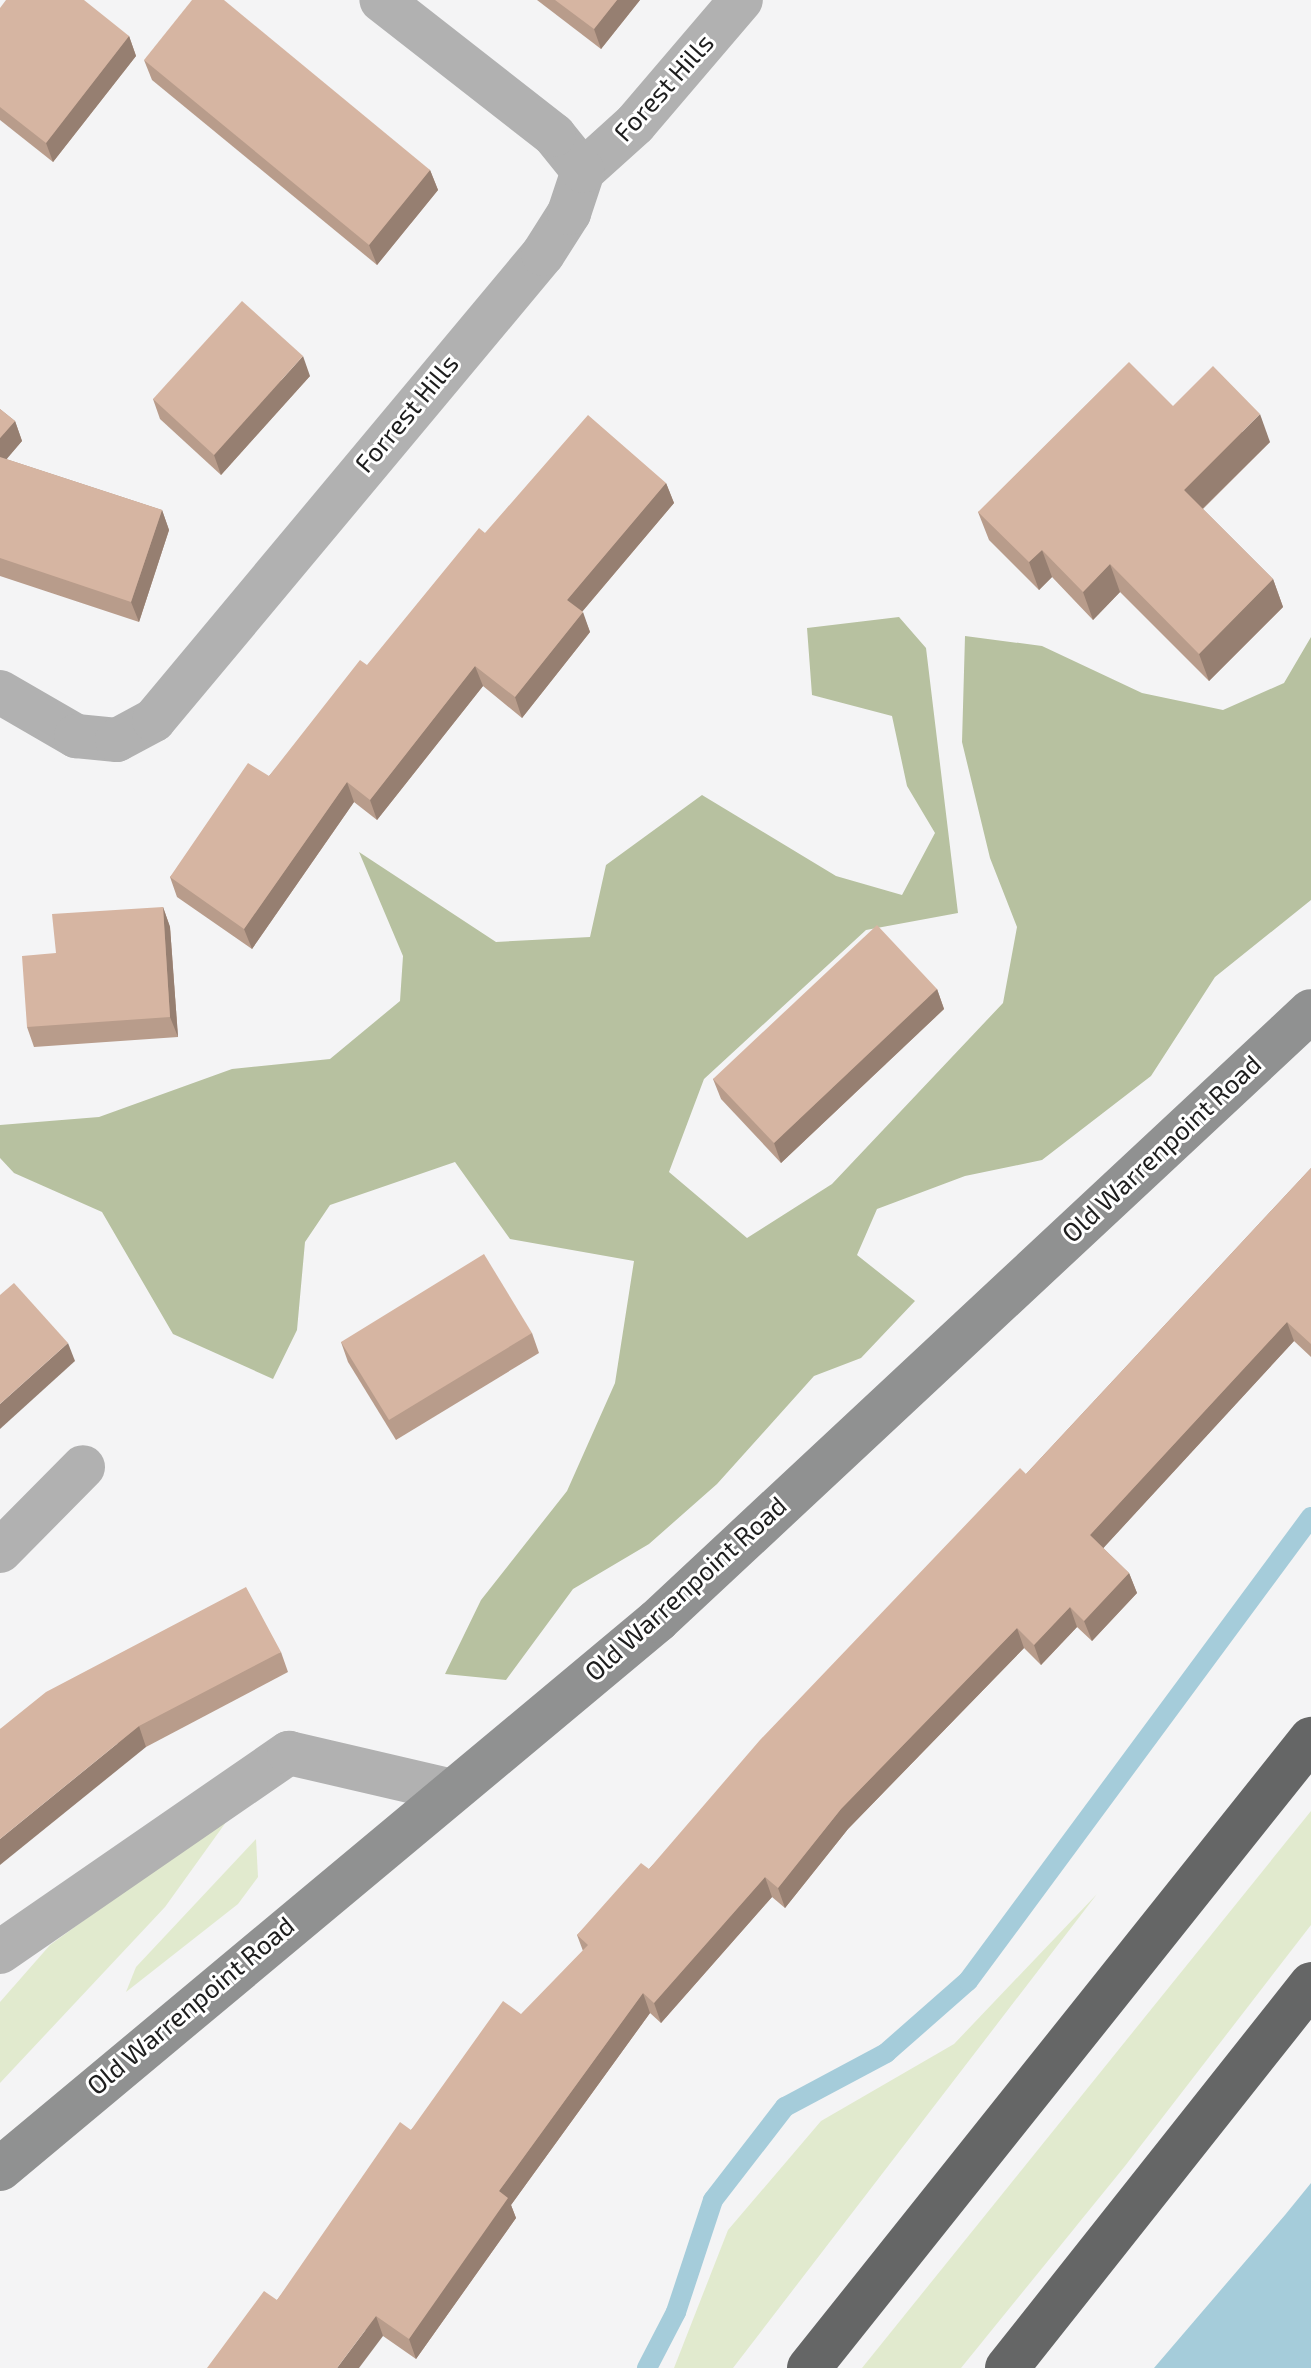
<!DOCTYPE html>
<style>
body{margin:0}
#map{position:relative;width:1311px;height:2368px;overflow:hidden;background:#f4f4f5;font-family:"Exo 2",sans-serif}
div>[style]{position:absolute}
.green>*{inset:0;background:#e1eace}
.forest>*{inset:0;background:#b7c1a0}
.water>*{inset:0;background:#a5ccda}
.stream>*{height:20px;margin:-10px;padding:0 10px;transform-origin:10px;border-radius:10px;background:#a5ccda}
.street>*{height:44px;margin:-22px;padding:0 22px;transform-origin:22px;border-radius:22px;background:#b1b1b1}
.secondary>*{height:44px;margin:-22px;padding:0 22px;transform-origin:22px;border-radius:22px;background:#909191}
.highway>*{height:44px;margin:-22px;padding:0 22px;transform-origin:22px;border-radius:22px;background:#656666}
.wall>*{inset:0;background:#b89c8b}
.shaded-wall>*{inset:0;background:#967f71}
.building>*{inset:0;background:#d6b5a2}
span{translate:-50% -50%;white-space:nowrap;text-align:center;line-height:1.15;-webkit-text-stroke:6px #fff;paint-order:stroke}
.street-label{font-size:26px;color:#1d1d1d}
</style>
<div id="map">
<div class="green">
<i style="clip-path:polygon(234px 1811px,165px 1907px,0 2083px,0 2002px,50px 1945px)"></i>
<i style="clip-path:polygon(1311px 1811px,1311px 1925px,1125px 2166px,961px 2368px,862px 2368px)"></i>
<i style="clip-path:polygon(256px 1839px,258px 1877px,238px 1904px,126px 1992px,136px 1967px)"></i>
<i style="clip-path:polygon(1097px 1894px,733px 2368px,674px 2368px,728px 2230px,821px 2121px,954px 2044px)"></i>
</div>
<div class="forest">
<i style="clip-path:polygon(899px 617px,926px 648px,958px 913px,866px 930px,704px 1079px,669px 1172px,747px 1238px,832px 1184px,1003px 1003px,1017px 927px,990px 858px,962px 742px,965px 636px,1042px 646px,1142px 693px,1223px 710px,1284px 683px,1311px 637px,1311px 900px,1215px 977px,1151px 1076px,1042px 1160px,965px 1176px,877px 1209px,857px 1255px,915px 1301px,861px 1358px,814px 1376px,717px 1484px,649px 1544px,573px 1589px,506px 1680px,445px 1674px,481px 1600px,567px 1491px,615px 1383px,634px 1261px,510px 1239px,455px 1162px,330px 1205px,305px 1242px,297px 1330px,273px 1379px,173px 1334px,102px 1212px,14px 1173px,0 1158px,0 1125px,99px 1117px,232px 1069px,330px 1059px,400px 1001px,403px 956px,359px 852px,496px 942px,590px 937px,606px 865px,702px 795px,836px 876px,902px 895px,935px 833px,907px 786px,892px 716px,812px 695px,807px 628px)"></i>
</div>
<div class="water">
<i style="clip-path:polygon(1311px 2183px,1311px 2368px,1154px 2368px,1285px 2215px)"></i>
</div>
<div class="stream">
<i style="left:647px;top:2368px;width:63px;rotate:-62.6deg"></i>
<i style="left:676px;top:2312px;width:118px;rotate:-71.7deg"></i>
<i style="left:713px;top:2200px;width:118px;rotate:-52.3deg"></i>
<i style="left:785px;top:2107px;width:115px;rotate:-28.1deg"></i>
<i style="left:886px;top:2053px;width:109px;rotate:-41.3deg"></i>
<i style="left:968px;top:1981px;width:577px;rotate:-53.53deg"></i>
</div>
<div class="street">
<i style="left:583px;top:171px;width:70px;rotate:-42.1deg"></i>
<i style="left:635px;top:124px;width:163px;rotate:-49.5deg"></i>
<i style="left:0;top:692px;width:88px;rotate:30.1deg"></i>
<i style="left:76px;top:736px;width:41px;rotate:5.6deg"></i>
<i style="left:117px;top:740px;width:42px;rotate:-28.4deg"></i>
<i style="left:154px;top:720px;width:607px;rotate:-50.15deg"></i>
<i style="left:543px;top:254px;width:49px;rotate:-57.6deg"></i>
<i style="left:569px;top:213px;width:44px;rotate:-71.6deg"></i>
<i style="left:583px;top:171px;width:46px;rotate:-128.9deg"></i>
<i style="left:554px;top:135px;width:219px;rotate:-142deg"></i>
<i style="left:0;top:1551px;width:118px;rotate:-45.3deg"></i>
<i style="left:0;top:1952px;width:351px;rotate:-34.6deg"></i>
<i style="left:289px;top:1753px;width:163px;rotate:13.1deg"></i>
</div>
<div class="secondary">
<i style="left:0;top:2169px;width:856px;rotate:-39.83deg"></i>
<i style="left:657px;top:1621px;width:894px;rotate:-43.01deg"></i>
</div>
<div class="highway">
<i style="left:809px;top:2368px;width:805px;rotate:-51.41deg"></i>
<i style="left:1007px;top:2368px;width:490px;rotate:-51.6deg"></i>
</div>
<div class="wall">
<i style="clip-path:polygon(537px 0,640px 0,601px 49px)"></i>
<i style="clip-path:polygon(0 8px,129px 36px,136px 56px,53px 162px,0 120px)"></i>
<i style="clip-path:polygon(144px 60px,430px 170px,438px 190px,377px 265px,152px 80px)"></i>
<i style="clip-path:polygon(310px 376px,221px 475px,160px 419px,153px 399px)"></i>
<i style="clip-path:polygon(1173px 406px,1270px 442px,1203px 509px,1273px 579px,1283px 607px,1209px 681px,1120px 592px,1093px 620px,1052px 577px,1039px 590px,989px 540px,978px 512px)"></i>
<i style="clip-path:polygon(0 409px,15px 421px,22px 441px,6px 459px,162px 510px,169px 530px,139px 622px,0 576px)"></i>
<i style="clip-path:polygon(666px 483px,674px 503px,582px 612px,590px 632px,522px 718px,483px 686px,377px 820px,354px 802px,252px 949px,177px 897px,170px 877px,269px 776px,485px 533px)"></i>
<i style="clip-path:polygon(163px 907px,170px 927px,178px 1037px,34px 1047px,27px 1027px,56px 953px)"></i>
<i style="clip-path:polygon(937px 989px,944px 1009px,781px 1163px,721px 1099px,713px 1079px)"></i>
<i style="clip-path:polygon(1311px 1168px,1311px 1357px,1294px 1341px,1103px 1548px,1129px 1573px,1137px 1593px,1092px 1641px,1077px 1627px,1041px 1665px,1024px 1648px,848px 1829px,785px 1908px,772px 1897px,661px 2023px,650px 2013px,511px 2205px,516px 2218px,416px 2359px,383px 2336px,277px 2300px,411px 2130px,583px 1951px,577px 1935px,649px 1869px,1026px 1474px)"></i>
<i style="clip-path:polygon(532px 1333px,539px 1353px,396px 1440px,348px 1362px,341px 1342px)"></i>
<i style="clip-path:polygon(281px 1652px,288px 1672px,146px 1747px,0 1729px)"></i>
</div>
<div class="shaded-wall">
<i style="clip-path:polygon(617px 0,640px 0,601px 49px,594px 29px)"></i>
<i style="clip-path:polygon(129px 36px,136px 56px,53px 162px,46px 143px)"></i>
<i style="clip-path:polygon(430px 170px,438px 190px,377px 265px,369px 245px)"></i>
<i style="clip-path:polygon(303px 356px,310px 376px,221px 475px,214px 455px)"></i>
<i style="clip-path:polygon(1260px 414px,1270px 442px,1194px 517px,1184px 490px)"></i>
<i style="clip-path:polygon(15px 421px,22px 441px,0 467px,0 438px)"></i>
<i style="clip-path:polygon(666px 483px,674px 503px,575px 620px,567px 600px)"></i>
<i style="clip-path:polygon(162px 510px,169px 530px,139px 622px,131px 602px)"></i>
<i style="clip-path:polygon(1042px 550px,1052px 577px,1039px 590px,1029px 562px)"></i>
<i style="clip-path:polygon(1110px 564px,1120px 592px,1093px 620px,1083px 592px)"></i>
<i style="clip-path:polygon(1273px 579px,1283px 607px,1209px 681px,1199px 654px)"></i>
<i style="clip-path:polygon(583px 612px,590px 632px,522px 718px,515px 697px)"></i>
<i style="clip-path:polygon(475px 666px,483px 686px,377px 820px,370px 800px)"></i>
<i style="clip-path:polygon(347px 782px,354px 802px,252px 949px,244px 929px)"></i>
<i style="clip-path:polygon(163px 907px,170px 927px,178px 1037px,170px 1017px)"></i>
<i style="clip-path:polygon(937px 989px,944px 1009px,781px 1163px,774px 1143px)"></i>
<i style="clip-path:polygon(1287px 1322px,1294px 1341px,1097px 1555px,1090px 1535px)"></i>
<i style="clip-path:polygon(68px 1343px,75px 1361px,0 1429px,0 1404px)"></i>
<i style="clip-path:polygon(1129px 1573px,1137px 1593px,1092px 1641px,1084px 1621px)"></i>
<i style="clip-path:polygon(1070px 1607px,1077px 1627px,1041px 1665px,1034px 1645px)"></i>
<i style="clip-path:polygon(1017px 1628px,1024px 1648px,848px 1829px,785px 1908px,778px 1888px,841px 1809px)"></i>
<i style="clip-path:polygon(139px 1726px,146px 1747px,0 1865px,0 1839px)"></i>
<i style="clip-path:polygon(765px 1877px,772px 1897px,661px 2023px,654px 2003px)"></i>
<i style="clip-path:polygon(643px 1993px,650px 2013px,511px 2205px,516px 2218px,416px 2359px,409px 2339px,499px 2191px)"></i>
<i style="clip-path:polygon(376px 2316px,383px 2336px,359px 2368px,337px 2368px)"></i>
</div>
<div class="building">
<i style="clip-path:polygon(6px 0,84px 0,129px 36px,46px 143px,0 107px,0 8px)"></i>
<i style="clip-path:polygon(192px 0,224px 0,430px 170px,369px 245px,144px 60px)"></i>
<i style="clip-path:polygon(555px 0,617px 0,594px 29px)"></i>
<i style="clip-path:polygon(242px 301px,303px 356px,214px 455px,153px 399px)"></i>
<i style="clip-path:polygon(1129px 362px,1173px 406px,1213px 366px,1260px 414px,1184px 490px,1273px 579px,1199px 654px,1110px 564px,1083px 592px,1042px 550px,1029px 562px,978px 512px)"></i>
<i style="clip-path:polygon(0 409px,15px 421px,0 438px)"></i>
<i style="clip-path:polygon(588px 415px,666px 483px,567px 600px,583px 612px,515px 697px,475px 666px,370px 800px,347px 782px,244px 929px,170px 877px,248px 763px,269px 776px,360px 660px,367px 665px,479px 528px,485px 533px)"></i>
<i style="clip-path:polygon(0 457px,162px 510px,131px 602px,0 558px)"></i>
<i style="clip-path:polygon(163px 907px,170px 1017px,27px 1027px,22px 956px,56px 953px,52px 914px)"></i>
<i style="clip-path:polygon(877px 925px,937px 989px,774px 1143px,713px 1079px)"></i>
<i style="clip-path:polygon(1311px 1168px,1311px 1344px,1287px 1322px,1090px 1535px,1129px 1573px,1084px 1621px,1070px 1607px,1034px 1645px,1017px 1628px,841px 1809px,778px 1888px,765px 1877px,654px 2003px,643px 1993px,499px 2191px,508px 2198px,409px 2339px,376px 2316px,337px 2368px,207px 2368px,264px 2291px,277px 2300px,400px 2122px,411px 2130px,503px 2001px,521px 2014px,588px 1945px,577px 1935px,641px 1863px,649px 1869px,760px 1740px,1020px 1468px,1026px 1474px)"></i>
<i style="clip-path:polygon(484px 1254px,532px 1333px,389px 1420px,341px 1342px)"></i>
<i style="clip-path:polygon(14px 1283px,68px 1343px,0 1404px,0 1295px)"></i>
<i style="clip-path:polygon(246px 1587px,281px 1652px,139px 1726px,0 1839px,0 1729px,46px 1692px)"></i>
</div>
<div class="street-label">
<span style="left:663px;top:87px;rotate:-48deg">Forest Hills</span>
<span style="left:406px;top:413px;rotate:-50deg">Forrest Hills</span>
<span style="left:1161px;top:1148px;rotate:-43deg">Old Warrenpoint Road</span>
<span style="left:685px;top:1588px;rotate:-42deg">Old Warrenpoint Road</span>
<span style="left:190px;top:2005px;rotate:-40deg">Old Warrenpoint Road</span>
</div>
</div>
